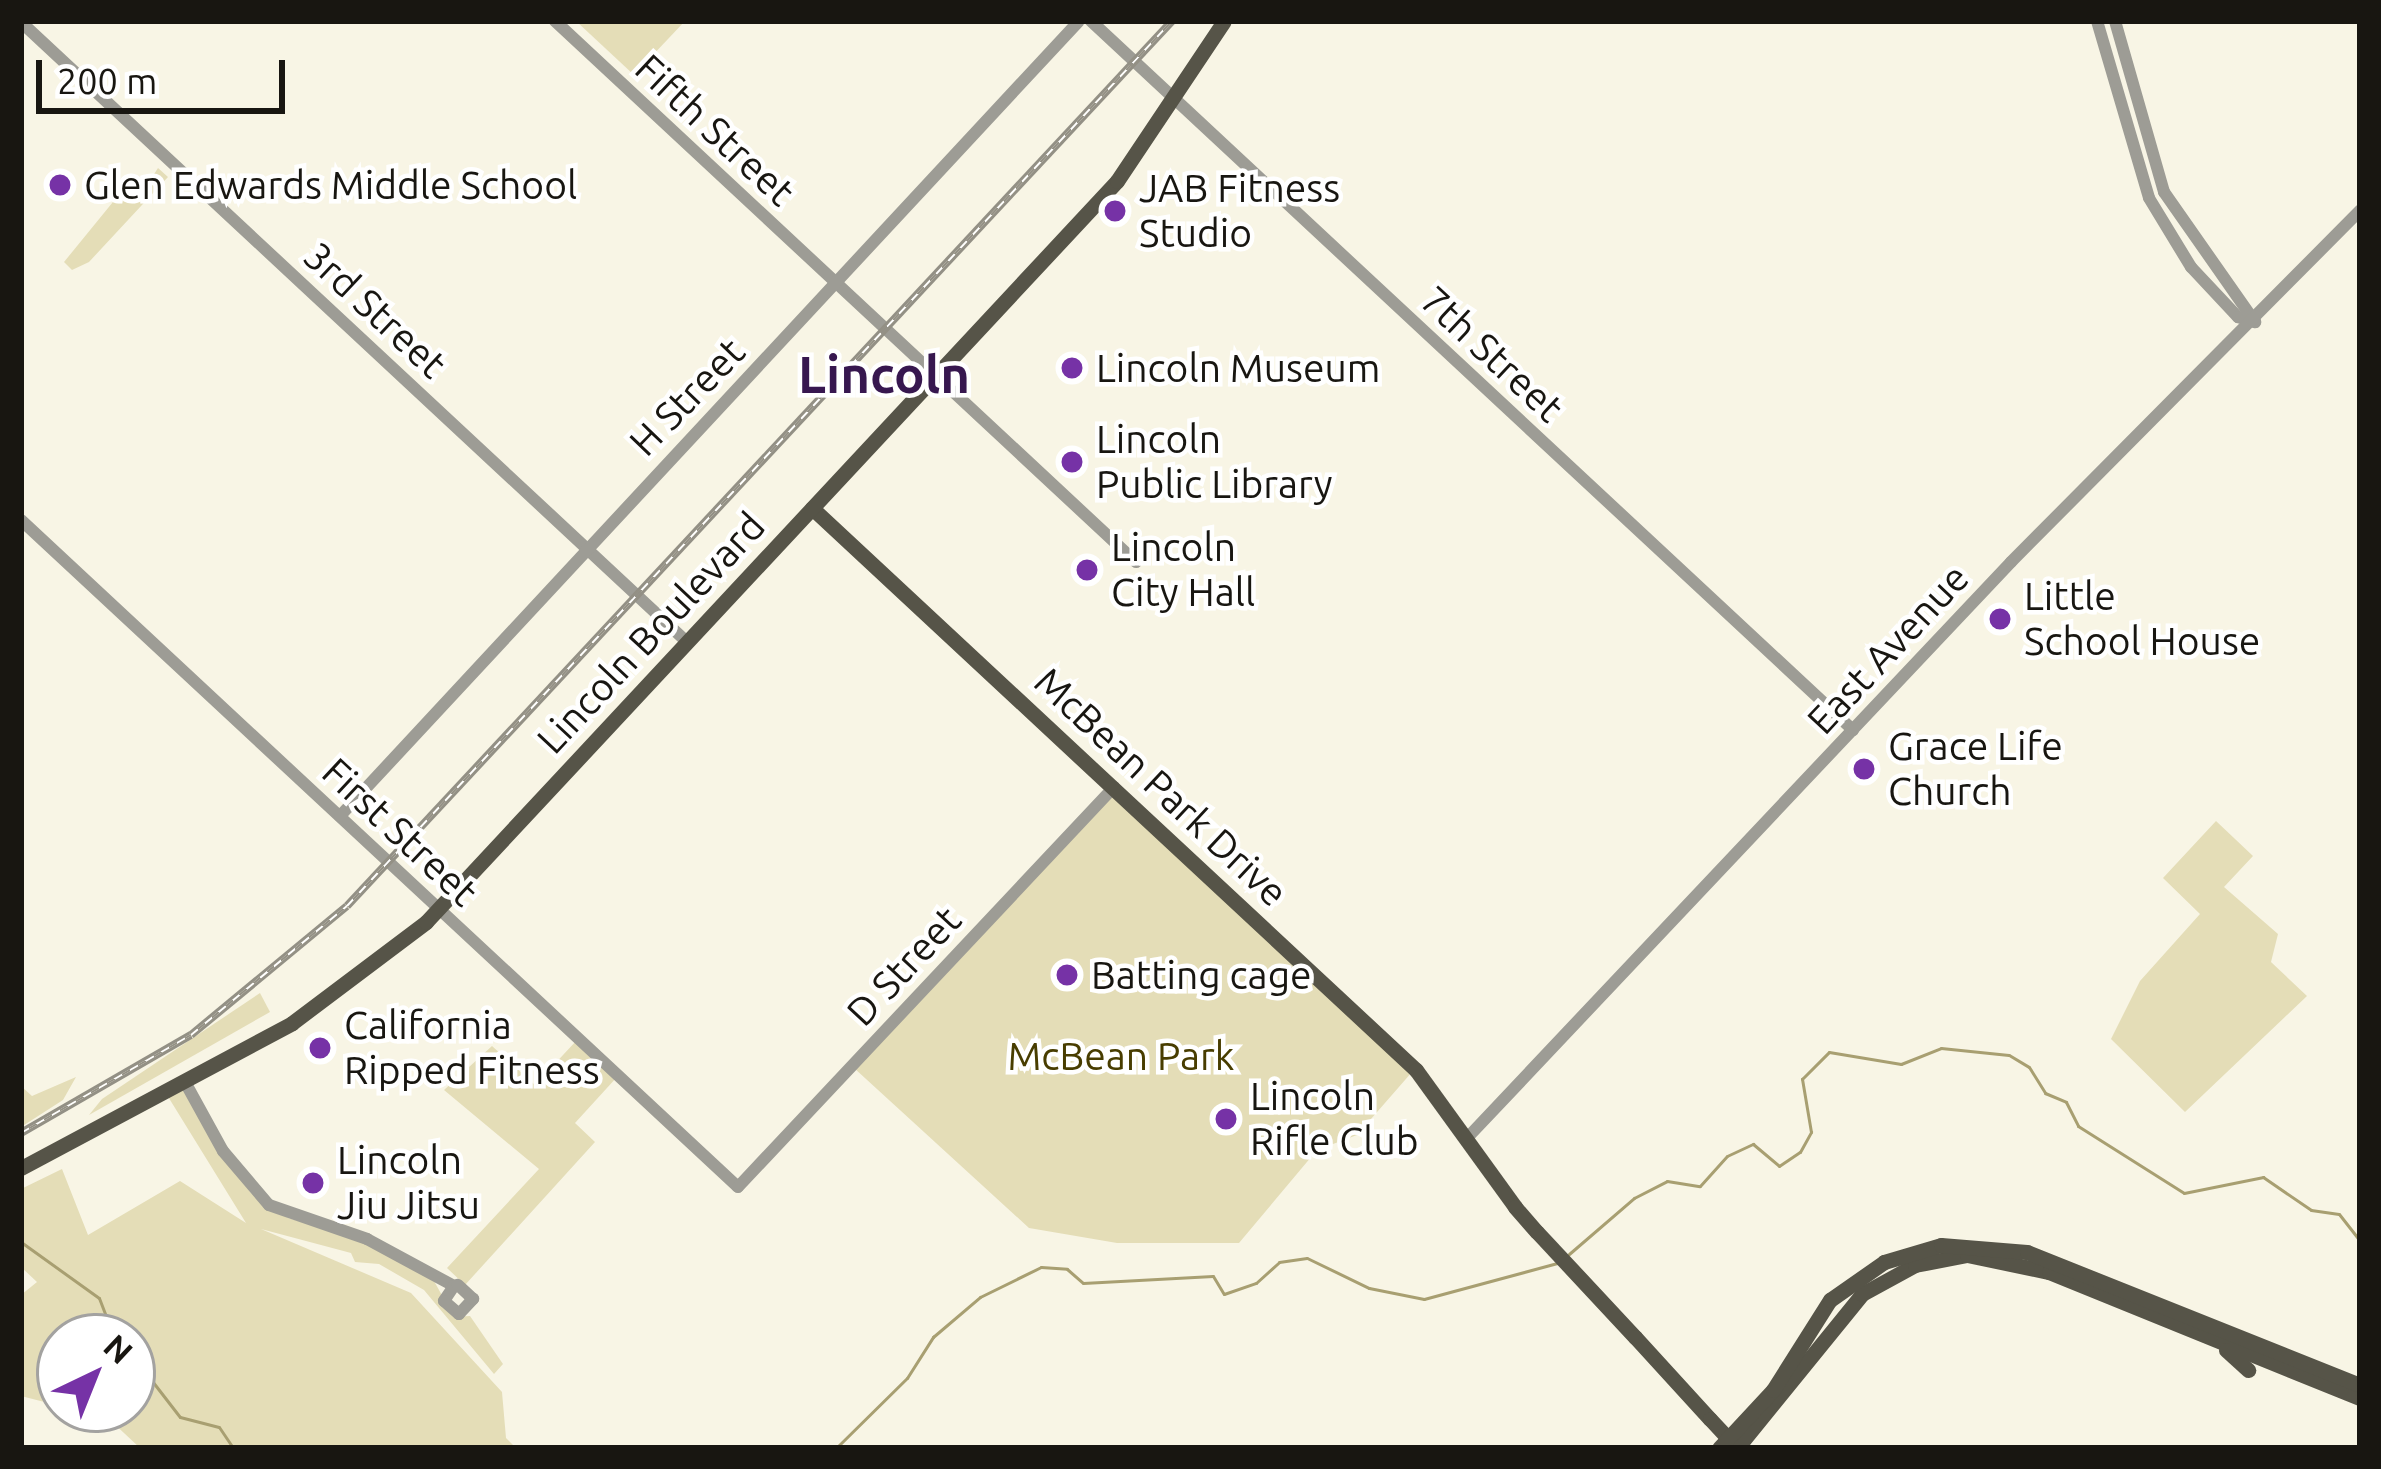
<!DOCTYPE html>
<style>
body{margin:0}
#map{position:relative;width:2381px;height:1469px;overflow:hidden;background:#f8f5e5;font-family:Ubuntu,sans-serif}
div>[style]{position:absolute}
.green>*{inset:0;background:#e4ddb7}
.stream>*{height:3px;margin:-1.5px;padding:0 1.5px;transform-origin:1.5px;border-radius:1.5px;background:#a89f71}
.minor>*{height:12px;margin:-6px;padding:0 6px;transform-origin:6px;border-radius:6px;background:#9d9c95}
.major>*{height:15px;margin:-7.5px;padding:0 7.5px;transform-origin:7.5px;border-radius:7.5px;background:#565448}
.rail>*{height:8px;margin-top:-4px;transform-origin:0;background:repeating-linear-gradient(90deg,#fff 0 9px,#939085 0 18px);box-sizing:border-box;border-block:3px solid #939085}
.dots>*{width:33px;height:33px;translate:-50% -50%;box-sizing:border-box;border:6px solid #fff;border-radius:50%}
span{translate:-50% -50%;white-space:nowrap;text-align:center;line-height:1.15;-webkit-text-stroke:9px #fff;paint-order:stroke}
.street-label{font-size:39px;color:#181611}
.poi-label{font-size:39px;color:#181611}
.left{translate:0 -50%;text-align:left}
.park-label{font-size:39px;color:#483d00}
.district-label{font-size:51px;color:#37174f;font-weight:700}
.frame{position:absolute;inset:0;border:24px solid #181611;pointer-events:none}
.north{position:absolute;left:36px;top:1313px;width:120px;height:120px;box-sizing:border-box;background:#fff;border:3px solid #a3a2a0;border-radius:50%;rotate:43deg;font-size:33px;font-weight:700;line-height:48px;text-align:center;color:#181611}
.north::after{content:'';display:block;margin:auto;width:42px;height:54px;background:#7632a6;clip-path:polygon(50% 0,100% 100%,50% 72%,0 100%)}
.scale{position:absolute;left:36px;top:60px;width:249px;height:54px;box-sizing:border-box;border:6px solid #181611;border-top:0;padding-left:15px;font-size:36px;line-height:42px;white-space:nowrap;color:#181611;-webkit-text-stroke:9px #fff;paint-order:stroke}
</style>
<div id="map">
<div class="green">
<i style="clip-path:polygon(576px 21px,685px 21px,634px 75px)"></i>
<i style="clip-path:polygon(158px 168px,168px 177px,89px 262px,72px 270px,64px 262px,126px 186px,147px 185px)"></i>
<i style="clip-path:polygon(1112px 792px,1412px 1072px,1357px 1135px,1317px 1150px,1239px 1243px,1117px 1243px,1029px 1228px,854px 1068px)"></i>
<i style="clip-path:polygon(2216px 821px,2253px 856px,2224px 887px,2278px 934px,2271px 962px,2307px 996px,2185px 1112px,2111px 1039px,2140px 981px,2200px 914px,2163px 878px)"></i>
<i style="clip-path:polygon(260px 993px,270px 1012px,89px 1115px,102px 1099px)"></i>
<i style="clip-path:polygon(577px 1040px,617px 1077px,575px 1123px,595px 1142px,465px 1285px,447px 1268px,539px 1169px,444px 1090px,492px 1046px,535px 1085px)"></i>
<i style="clip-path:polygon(76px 1077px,63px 1100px,21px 1127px,21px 1086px,32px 1096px)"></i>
<i style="clip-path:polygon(184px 1087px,251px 1193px,288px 1218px,360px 1239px,434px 1281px,454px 1317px,470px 1316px,503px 1364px,494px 1374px,424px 1290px,379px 1264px,355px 1262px,351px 1253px,261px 1229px,411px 1293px,502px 1392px,506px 1438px,516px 1448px,140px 1448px,108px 1418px,73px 1409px,132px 1409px,132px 1337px,60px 1337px,60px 1406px,21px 1396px,21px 1295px,37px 1282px,21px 1267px,21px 1189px,62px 1169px,88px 1235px,180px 1181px,246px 1223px,167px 1095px)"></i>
</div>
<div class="stream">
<i style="left:21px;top:1242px;width:96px;rotate:35.7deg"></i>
<i style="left:99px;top:1298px;width:42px;rotate:69deg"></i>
<i style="left:1569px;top:1254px;width:86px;rotate:-40.7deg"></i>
<i style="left:1634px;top:1198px;width:37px;rotate:-27deg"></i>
<i style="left:1667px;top:1181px;width:33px;rotate:9deg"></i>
<i style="left:1700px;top:1186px;width:40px;rotate:-48deg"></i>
<i style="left:1727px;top:1156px;width:29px;rotate:-25deg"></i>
<i style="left:1753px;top:1144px;width:34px;rotate:40deg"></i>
<i style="left:1779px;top:1166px;width:25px;rotate:-34deg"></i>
<i style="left:1800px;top:1152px;width:23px;rotate:-61deg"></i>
<i style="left:1811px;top:1132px;width:54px;rotate:-99.6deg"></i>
<i style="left:1802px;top:1079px;width:38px;rotate:-45deg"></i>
<i style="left:1829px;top:1052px;width:73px;rotate:9.5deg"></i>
<i style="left:1901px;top:1064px;width:43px;rotate:-21.8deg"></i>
<i style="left:1941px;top:1048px;width:68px;rotate:5.9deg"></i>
<i style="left:2009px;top:1055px;width:23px;rotate:31deg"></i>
<i style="left:2029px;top:1067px;width:31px;rotate:58deg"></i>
<i style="left:2045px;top:1093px;width:23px;rotate:23deg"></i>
<i style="left:2066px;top:1102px;width:27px;rotate:63deg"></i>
<i style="left:2078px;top:1126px;width:125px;rotate:32.3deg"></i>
<i style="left:2184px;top:1193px;width:81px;rotate:-11.4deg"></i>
<i style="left:2263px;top:1177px;width:58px;rotate:34.5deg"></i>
<i style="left:2311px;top:1210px;width:28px;rotate:8deg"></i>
<i style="left:2339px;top:1214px;width:34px;rotate:52deg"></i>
<i style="left:132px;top:1355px;width:78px;rotate:52.3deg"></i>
<i style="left:180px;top:1417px;width:40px;rotate:14.4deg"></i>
<i style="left:219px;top:1427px;width:25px;rotate:56deg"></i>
<i style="left:836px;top:1448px;width:100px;rotate:-44.6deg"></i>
<i style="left:907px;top:1378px;width:49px;rotate:-57.6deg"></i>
<i style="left:933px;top:1337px;width:62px;rotate:-40.4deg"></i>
<i style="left:980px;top:1297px;width:68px;rotate:-26.2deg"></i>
<i style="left:1041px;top:1267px;width:26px;rotate:4deg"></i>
<i style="left:1067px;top:1269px;width:21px;rotate:41deg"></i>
<i style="left:1083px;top:1283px;width:130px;rotate:-3.1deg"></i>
<i style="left:1213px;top:1276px;width:21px;rotate:59deg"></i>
<i style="left:1224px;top:1294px;width:34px;rotate:-19deg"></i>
<i style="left:1256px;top:1283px;width:31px;rotate:-42deg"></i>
<i style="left:1279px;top:1262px;width:28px;rotate:-8deg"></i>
<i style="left:1307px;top:1258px;width:69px;rotate:25.8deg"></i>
<i style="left:1369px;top:1288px;width:56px;rotate:11.3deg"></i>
<i style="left:1424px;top:1299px;width:138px;rotate:-15.1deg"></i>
</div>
<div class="minor">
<i style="left:555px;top:21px;width:794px;rotate:42.96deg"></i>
<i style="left:1091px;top:21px;width:1041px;rotate:42.94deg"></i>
<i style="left:2097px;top:21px;width:184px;rotate:73.6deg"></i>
<i style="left:2149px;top:198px;width:81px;rotate:58.7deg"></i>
<i style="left:2191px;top:267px;width:69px;rotate:46.8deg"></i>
<i style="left:2238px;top:317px;width:18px;rotate:16deg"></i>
<i style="left:2115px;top:21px;width:178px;rotate:74deg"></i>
<i style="left:2164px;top:192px;width:159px;rotate:55deg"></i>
<i style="left:21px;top:22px;width:910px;rotate:42.95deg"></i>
<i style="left:21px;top:520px;width:979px;rotate:42.93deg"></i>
<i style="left:738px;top:1187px;width:549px;rotate:-46.77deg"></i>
<i style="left:340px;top:816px;width:1085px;rotate:-47.09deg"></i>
<i style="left:185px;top:1082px;width:79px;rotate:61.2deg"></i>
<i style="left:223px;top:1151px;width:71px;rotate:49.6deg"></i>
<i style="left:269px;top:1205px;width:104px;rotate:19.1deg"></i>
<i style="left:367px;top:1239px;width:99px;rotate:28.4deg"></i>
<i style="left:454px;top:1286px;width:18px;rotate:124deg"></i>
<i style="left:444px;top:1301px;width:20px;rotate:41deg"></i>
<i style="left:459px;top:1314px;width:21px;rotate:-47deg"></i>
<i style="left:473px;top:1299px;width:21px;rotate:-137deg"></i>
<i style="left:1469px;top:1136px;width:789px;rotate:-46.64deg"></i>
<i style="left:2011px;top:562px;width:496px;rotate:-45.2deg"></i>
</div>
<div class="major">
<i style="left:812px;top:508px;width:825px;rotate:42.94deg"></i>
<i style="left:1416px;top:1070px;width:169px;rotate:54.1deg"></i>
<i style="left:1515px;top:1207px;width:33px;rotate:49deg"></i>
<i style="left:1537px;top:1232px;width:144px;rotate:47deg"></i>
<i style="left:1635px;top:1337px;width:111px;rotate:47.6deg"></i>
<i style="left:1710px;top:1419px;width:34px;rotate:47deg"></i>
<i style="left:1733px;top:1444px;width:6px;rotate:45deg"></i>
<i style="left:1737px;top:1448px;width:198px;rotate:-50.9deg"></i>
<i style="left:1862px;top:1294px;width:60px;rotate:-28.7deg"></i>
<i style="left:1915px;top:1265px;width:53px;rotate:-10.9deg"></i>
<i style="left:1967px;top:1255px;width:84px;rotate:11.7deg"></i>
<i style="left:2049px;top:1272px;width:336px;rotate:22.1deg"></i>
<i style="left:21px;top:1168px;width:307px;rotate:-28.1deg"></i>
<i style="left:292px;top:1023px;width:168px;rotate:-37deg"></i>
<i style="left:426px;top:922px;width:1013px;rotate:-47deg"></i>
<i style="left:1117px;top:181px;width:192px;rotate:-56.2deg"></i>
<i style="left:2226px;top:1350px;width:30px;rotate:42deg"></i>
<i style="left:1719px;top:1448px;width:79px;rotate:-47deg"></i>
<i style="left:1773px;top:1390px;width:107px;rotate:-57.7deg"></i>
<i style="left:1830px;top:1300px;width:66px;rotate:-35.1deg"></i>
<i style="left:1884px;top:1262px;width:59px;rotate:-16.6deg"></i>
<i style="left:1941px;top:1245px;width:86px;rotate:4.7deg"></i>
<i style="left:2027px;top:1252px;width:359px;rotate:21.8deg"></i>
</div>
<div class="rail">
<i style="left:21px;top:1133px;width:196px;rotate:-30deg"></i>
<i style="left:191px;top:1035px;width:202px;rotate:-39.6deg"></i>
<i style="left:347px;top:906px;width:1210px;rotate:-47.01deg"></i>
</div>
<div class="dots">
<i style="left:60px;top:185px;background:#7632a6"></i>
<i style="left:1115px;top:211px;background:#7632a6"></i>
<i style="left:1072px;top:368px;background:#7632a6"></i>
<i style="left:1072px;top:462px;background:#7632a6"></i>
<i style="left:1087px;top:570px;background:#7632a6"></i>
<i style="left:2000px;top:619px;background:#7632a6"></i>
<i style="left:1864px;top:769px;background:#7632a6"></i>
<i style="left:1067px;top:975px;background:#7632a6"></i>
<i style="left:320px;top:1048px;background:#7632a6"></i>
<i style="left:1226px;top:1119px;background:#7632a6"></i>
<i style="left:313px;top:1183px;background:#7632a6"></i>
</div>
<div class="street-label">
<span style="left:715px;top:130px;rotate:43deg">Fifth Street</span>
<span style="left:375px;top:310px;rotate:43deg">3rd Street</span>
<span style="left:1492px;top:354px;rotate:43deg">7th Street</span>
<span style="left:687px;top:397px;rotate:-46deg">H Street</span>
<span style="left:651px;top:633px;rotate:-47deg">Lincoln Boulevard</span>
<span style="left:1888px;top:649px;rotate:-47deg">East Avenue</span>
<span style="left:1161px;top:787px;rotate:43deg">McBean Park Drive</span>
<span style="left:400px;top:832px;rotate:43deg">First Street</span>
<span style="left:904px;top:966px;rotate:-47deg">D Street</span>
</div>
<div class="poi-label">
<span class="left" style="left:84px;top:185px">Glen Edwards Middle School</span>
<span class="left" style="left:1139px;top:211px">JAB Fitness<br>Studio</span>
<span class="left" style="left:1096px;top:368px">Lincoln Museum</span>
<span class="left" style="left:1096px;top:462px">Lincoln<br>Public Library</span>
<span class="left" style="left:1111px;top:570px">Lincoln<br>City Hall</span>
<span class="left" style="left:2024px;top:619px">Little<br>School House</span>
<span class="left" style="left:1888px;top:769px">Grace Life<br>Church</span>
<span class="left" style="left:1091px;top:975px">Batting cage</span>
<span class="left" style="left:344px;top:1048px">California<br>Ripped Fitness</span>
<span class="left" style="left:1250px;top:1119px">Lincoln<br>Rifle Club</span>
<span class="left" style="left:337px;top:1183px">Lincoln<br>Jiu Jitsu</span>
</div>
<div class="park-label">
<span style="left:1121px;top:1056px">McBean Park</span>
</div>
<div class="district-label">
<span style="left:884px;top:374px">Lincoln</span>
</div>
<div class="frame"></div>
<div class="north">N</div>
<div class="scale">200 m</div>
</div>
